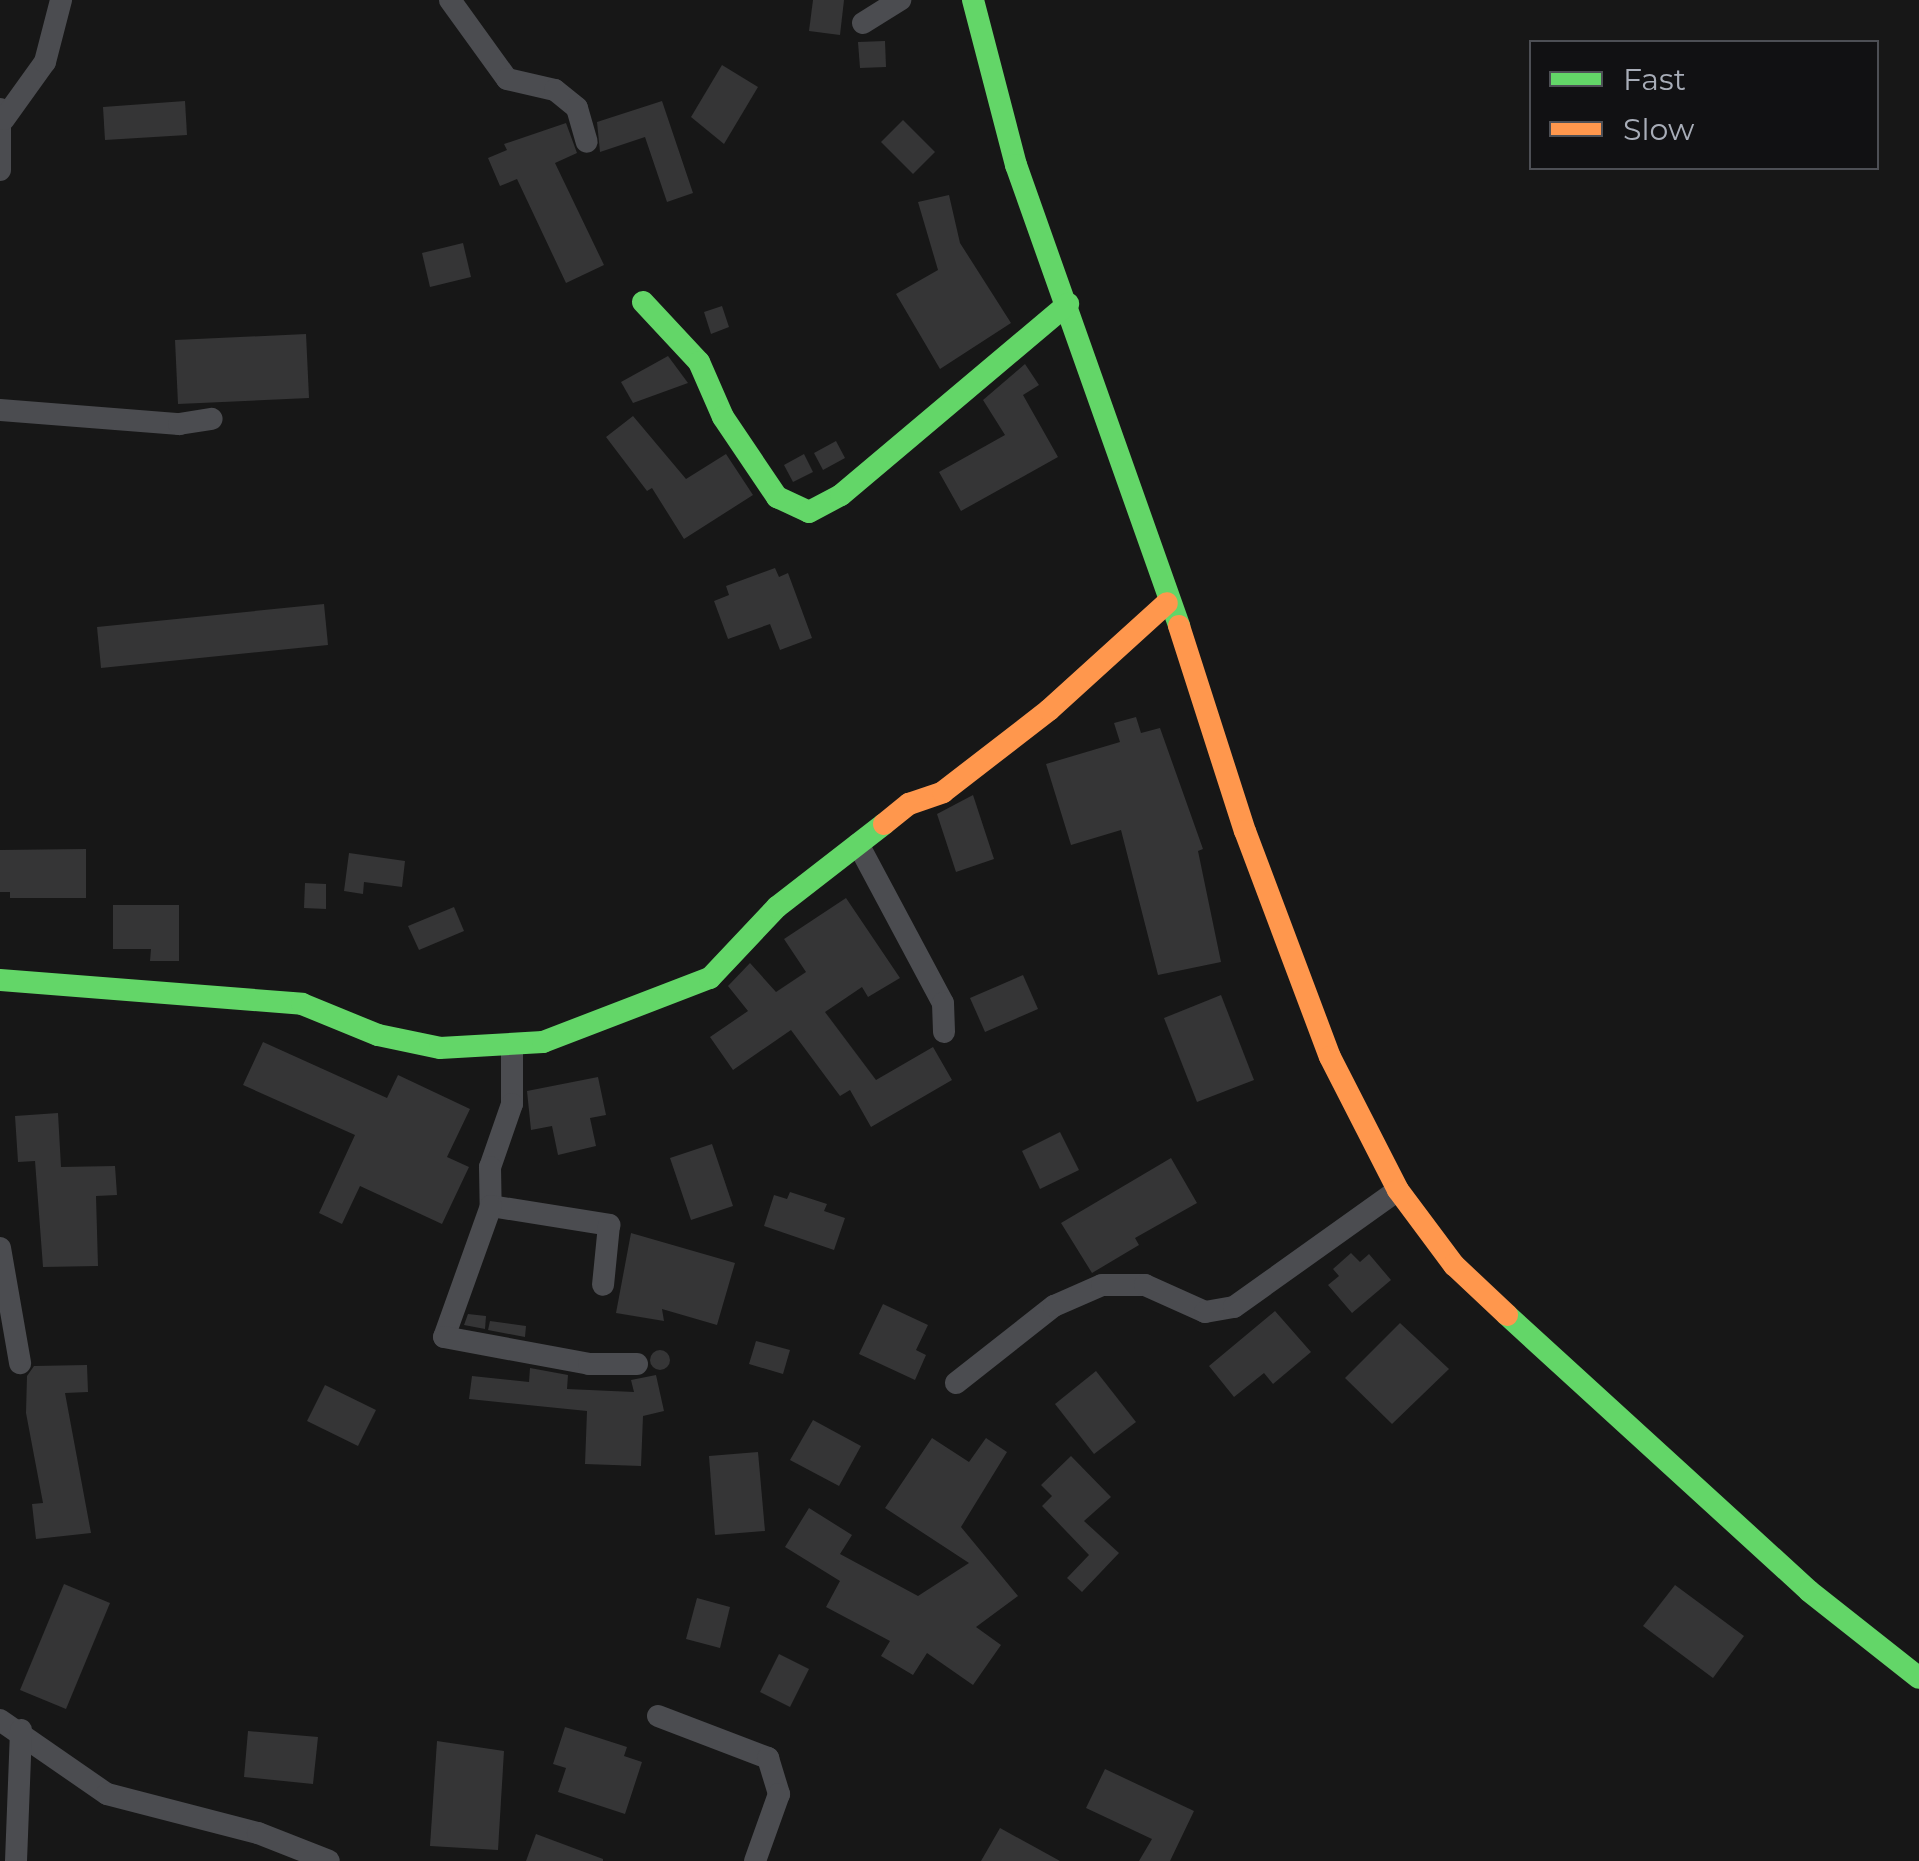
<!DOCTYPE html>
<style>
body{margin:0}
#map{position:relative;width:1919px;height:1861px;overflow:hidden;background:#171717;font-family:Montserrat,sans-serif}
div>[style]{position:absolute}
.building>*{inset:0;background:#353536}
.round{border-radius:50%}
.street>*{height:22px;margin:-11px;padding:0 11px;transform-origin:11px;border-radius:11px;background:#4b4c50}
.fast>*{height:22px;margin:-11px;padding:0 11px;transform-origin:11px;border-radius:11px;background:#63d668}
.slow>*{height:22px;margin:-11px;padding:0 11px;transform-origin:11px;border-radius:11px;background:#ff974d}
span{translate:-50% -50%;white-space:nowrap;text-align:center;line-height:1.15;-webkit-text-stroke:10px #111113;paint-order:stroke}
.legend{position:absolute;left:1529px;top:40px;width:350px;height:130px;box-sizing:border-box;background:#111113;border:2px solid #4d4f55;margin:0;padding:12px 18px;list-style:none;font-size:30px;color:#a8adb8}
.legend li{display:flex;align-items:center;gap:20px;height:50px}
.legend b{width:50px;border:2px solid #4d4f55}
</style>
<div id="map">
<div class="building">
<i style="clip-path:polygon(813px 0,844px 0,840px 35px,809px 31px)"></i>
<i style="clip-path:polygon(885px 41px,886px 67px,860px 68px,858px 42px)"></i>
<i style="clip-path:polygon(722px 65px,758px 87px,724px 144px,691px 117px)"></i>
<i style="clip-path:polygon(185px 101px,187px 135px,105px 140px,103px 107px)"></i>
<i style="clip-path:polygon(662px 101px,693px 193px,667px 202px,645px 137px,600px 152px,597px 122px)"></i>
<i style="clip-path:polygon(903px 120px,935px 152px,913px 174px,881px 142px)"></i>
<i style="clip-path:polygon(566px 123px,577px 153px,555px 163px,604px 265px,566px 283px,517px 179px,500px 186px,488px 158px,507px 150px,504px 144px)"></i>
<i style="clip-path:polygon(949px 195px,960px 243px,1011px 323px,940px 369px,896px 294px,938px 270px,918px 202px)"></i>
<i style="clip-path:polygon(463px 243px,471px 277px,430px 287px,422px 253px)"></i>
<i style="clip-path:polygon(722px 306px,729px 327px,711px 334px,704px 312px)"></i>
<i style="clip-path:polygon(306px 334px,309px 398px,178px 404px,175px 340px)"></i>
<i style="clip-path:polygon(668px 356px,688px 383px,633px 403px,621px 382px)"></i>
<i style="clip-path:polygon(1025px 364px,1039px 385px,1023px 395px,1058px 457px,961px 511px,939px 472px,1005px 435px,983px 400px)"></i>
<i style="clip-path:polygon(633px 416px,686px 479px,726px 454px,753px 495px,684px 539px,652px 488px,647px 491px,606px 437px)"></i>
<i style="clip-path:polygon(836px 441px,845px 458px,823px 470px,814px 453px)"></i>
<i style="clip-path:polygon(804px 454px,813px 472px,793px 482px,784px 465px)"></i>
<i style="clip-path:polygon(775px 568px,779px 577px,788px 573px,812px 638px,780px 650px,770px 624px,728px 639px,714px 601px,729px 595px,726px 586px)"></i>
<i style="clip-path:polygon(324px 604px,328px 645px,101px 668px,97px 627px)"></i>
<i style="clip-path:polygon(1136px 717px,1141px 733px,1160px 728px,1203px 849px,1198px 851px,1221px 962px,1158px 975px,1121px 830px,1071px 845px,1046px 764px,1120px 742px,1114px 723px)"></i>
<i style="clip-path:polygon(973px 795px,994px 859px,956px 872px,937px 814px)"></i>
<i style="clip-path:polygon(86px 849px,86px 898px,10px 898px,10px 892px,0 892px,0 850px)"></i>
<i style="clip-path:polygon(349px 853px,405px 861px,402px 887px,364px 882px,363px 894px,344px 891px)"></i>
<i style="clip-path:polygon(305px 883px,326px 884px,326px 909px,304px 908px)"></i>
<i style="clip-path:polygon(846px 898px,900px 978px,868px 997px,862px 987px,825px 1012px,876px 1080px,933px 1047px,952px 1080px,871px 1127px,850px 1090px,840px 1096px,791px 1030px,733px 1070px,710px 1037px,748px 1011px,728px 986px,750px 963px,776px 992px,806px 972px,784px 939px)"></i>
<i style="clip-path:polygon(113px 905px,179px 905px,179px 961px,150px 961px,151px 949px,113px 949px)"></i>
<i style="clip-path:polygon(454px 907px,464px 931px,419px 950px,408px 926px)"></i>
<i style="clip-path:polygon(1023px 975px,1038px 1009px,985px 1032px,970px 998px)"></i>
<i style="clip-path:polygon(1221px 995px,1254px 1080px,1197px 1102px,1164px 1018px)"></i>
<i style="clip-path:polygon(263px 1042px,387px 1098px,398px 1075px,470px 1109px,447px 1157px,469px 1167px,442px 1224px,360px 1186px,342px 1224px,319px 1213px,355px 1135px,243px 1085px)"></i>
<i style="clip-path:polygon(598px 1077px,606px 1115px,590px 1118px,596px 1146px,558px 1155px,552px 1126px,531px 1130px,527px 1091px)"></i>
<i style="clip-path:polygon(58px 1113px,61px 1167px,115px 1166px,117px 1195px,96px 1196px,98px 1266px,43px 1267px,35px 1161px,18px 1162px,15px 1116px)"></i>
<i style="clip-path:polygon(1060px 1132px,1079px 1170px,1040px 1189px,1022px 1151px)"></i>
<i style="clip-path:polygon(712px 1144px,733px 1206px,691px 1220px,670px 1158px)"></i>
<i style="clip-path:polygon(1171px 1158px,1197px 1203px,1135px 1238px,1139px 1245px,1092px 1273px,1061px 1223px)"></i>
<i style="clip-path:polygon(790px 1192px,827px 1204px,824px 1211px,845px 1218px,834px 1250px,764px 1226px,774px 1195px,787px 1199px)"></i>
<i style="clip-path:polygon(631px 1233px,735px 1263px,717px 1325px,662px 1309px,664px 1321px,616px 1313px)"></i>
<i style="clip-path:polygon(1351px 1253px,1360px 1262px,1369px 1254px,1391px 1280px,1352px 1313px,1328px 1285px,1339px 1276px,1333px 1269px)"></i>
<i style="clip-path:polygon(883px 1304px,928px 1325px,916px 1350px,926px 1355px,915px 1380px,859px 1354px)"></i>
<i style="clip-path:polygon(1275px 1311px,1311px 1352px,1273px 1384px,1264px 1373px,1234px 1397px,1209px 1366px)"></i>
<i style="clip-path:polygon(468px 1314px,486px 1316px,485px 1329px,464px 1325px)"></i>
<i style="clip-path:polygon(490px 1321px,526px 1326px,525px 1337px,488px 1330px)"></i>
<i style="clip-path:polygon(1400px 1323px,1449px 1369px,1392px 1424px,1345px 1378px)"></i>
<i style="clip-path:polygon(756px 1341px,790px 1350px,783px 1374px,749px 1364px)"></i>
<i class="round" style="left:650px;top:1350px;width:20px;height:20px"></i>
<i style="clip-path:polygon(87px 1365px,88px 1392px,65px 1393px,91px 1533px,36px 1539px,32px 1504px,43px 1503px,26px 1413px,27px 1376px,34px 1366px)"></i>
<i style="clip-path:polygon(530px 1368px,568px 1375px,567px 1389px,634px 1392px,631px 1380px,656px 1375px,664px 1411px,643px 1416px,641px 1466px,585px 1464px,587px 1411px,469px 1399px,472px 1376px,529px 1382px)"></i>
<i style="clip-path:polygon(1096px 1371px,1136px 1422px,1094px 1454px,1055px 1404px)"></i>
<i style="clip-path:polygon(325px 1385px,376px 1410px,358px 1446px,307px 1421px)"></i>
<i style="clip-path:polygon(813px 1420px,861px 1446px,839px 1486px,790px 1460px)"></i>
<i style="clip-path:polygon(932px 1438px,969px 1462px,986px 1438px,1007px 1452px,961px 1527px,1018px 1596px,976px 1627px,1001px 1645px,973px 1685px,927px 1653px,913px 1675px,881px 1656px,890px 1641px,826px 1607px,840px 1581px,785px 1547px,809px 1508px,852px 1535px,840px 1554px,918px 1596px,969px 1563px,885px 1508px)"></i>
<i style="clip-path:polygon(758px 1452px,765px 1531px,715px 1535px,709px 1456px)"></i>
<i style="clip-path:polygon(1071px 1456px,1111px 1497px,1084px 1521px,1119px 1553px,1082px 1592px,1067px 1578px,1089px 1555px,1042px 1506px,1052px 1496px,1041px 1485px)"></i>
<i style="clip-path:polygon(64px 1584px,110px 1603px,66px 1709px,20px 1690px)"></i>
<i style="clip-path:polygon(1675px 1585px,1744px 1636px,1713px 1678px,1643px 1626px)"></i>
<i style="clip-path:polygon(697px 1598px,730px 1607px,720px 1648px,686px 1639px)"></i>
<i style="clip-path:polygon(779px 1654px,809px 1669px,790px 1707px,760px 1692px)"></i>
<i style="clip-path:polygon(565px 1727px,627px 1747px,624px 1756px,642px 1762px,625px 1814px,558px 1792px,566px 1768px,553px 1764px)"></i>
<i style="clip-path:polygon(248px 1731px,318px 1737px,313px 1784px,244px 1777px)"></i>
<i style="clip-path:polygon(437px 1741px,504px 1751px,498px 1850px,430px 1846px)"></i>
<i style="clip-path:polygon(1105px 1769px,1194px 1811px,1170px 1861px,1139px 1861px,1152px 1839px,1086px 1808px)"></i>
<i style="clip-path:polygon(1000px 1828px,1060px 1861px,981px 1861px)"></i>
<i style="clip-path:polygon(536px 1834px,603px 1859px,603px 1861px,526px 1861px)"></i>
</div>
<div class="street">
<i style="left:450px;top:0;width:97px;rotate:54.2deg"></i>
<i style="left:507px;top:79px;width:49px;rotate:12.9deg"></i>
<i style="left:555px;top:90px;width:28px;rotate:39deg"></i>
<i style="left:577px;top:108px;width:35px;rotate:74deg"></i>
<i style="left:863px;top:23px;width:44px;rotate:-31.9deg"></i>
<i style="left:0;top:109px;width:61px;rotate:90deg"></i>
<i style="left:4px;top:119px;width:70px;rotate:-54.3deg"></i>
<i style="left:45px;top:62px;width:64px;rotate:-75.5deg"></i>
<i style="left:0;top:410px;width:180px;rotate:4.5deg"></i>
<i style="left:179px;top:424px;width:33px;rotate:-9deg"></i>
<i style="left:858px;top:844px;width:180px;rotate:61.9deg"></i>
<i style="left:943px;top:1003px;width:29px;rotate:88deg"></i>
<i style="left:512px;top:1044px;width:60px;rotate:90deg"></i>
<i style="left:512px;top:1104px;width:67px;rotate:109.2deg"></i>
<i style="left:490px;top:1167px;width:39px;rotate:89deg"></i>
<i style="left:491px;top:1206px;width:120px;rotate:9.1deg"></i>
<i style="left:609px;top:1225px;width:60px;rotate:95.7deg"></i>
<i style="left:491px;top:1206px;width:139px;rotate:109.7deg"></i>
<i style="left:444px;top:1337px;width:147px;rotate:10.5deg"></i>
<i style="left:589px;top:1364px;width:48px"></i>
<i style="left:0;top:1248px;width:117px;rotate:80.1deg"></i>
<i style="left:956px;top:1383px;width:125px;rotate:-38.2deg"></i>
<i style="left:1054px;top:1306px;width:52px;rotate:-23.6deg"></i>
<i style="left:1102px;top:1285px;width:43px"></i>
<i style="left:1145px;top:1285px;width:66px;rotate:24.2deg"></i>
<i style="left:1205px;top:1312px;width:29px;rotate:-10deg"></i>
<i style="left:1234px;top:1307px;width:201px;rotate:-35.5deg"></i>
<i style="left:658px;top:1716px;width:118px;rotate:20.9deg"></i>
<i style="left:768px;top:1758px;width:38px;rotate:73deg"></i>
<i style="left:779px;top:1794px;width:71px;rotate:109.7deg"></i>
<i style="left:0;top:1720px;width:130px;rotate:34.7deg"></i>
<i style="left:107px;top:1794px;width:156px;rotate:14.5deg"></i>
<i style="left:258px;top:1833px;width:76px;rotate:21.5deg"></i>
<i style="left:16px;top:1861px;width:131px;rotate:-87.8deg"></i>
</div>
<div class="fast">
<i style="left:973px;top:0;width:171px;rotate:75.4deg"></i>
<i style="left:1016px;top:165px;width:489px;rotate:70.5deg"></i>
<i style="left:643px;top:302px;width:82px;rotate:47deg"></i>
<i style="left:699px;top:362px;width:60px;rotate:66.4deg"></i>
<i style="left:723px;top:417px;width:97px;rotate:56deg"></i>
<i style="left:777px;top:497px;width:35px;rotate:25deg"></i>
<i style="left:809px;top:512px;width:36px;rotate:-28deg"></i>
<i style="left:841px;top:495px;width:297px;rotate:-40.1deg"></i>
<i style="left:0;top:980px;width:303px;rotate:4.5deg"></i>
<i style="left:302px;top:1004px;width:82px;rotate:22.2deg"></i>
<i style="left:378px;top:1035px;width:63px;rotate:11.8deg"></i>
<i style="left:440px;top:1048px;width:103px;rotate:-3.3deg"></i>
<i style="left:543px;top:1042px;width:179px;rotate:-21deg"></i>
<i style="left:710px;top:978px;width:98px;rotate:-46.7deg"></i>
<i style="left:777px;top:907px;width:135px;rotate:-37.8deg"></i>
<i style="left:1507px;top:1315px;width:409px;rotate:42.4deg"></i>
<i style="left:1809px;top:1591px;width:140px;rotate:38.3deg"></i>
</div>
<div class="slow">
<i style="left:1179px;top:626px;width:215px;rotate:72.2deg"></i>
<i style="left:1245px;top:831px;width:241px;rotate:69.4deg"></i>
<i style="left:1330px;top:1057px;width:149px;rotate:62.9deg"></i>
<i style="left:1398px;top:1190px;width:94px;rotate:53.3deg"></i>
<i style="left:1454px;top:1265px;width:73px;rotate:43.3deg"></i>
<i style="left:884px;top:824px;width:32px;rotate:-39deg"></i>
<i style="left:909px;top:804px;width:36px;rotate:-19deg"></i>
<i style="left:943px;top:792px;width:134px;rotate:-37.7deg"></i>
<i style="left:1049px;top:710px;width:159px;rotate:-42.2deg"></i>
</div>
<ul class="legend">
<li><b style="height:12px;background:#63d668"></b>Fast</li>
<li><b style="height:12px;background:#ff974d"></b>Slow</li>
</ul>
</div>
